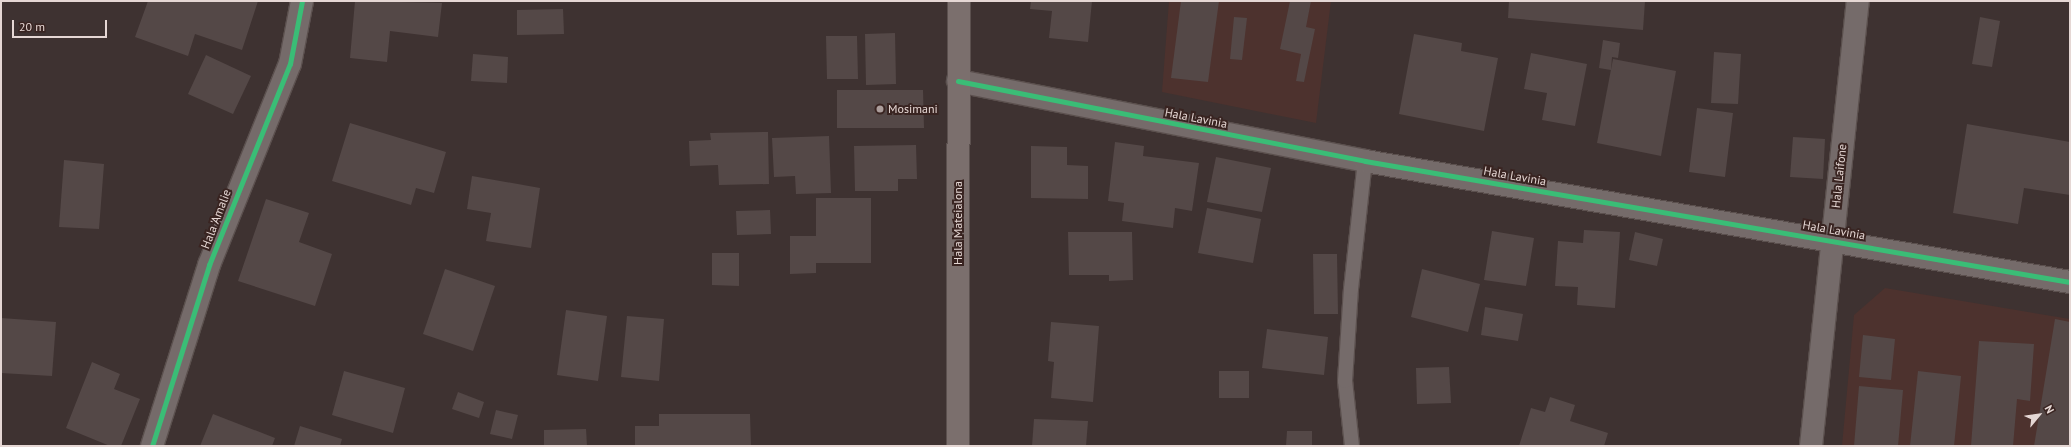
<!DOCTYPE html>
<style>
body{margin:0}
#map{position:relative;width:2071px;height:447px;overflow:hidden;background:#3e3231;font-family:"PT Sans",sans-serif}
div>[style]{position:absolute}
.built>*{inset:0;background:#4d322e}
.building>*{inset:0;background:#544847}
.roads{filter:drop-shadow(1px 0 #5b504e) drop-shadow(-1px 0 #5b504e) drop-shadow(0 1px #5b504e) drop-shadow(0 -1px #5b504e)}
.service>*{height:14px;margin:-7px;padding:0 7px;transform-origin:7px;border-radius:7px;background:#756b6a}
.minor>*{height:22px;margin:-11px;padding:0 11px;transform-origin:11px;border-radius:11px;background:#756b6a}
.tertiary>*{height:22px;margin:-11px;padding:0 11px;transform-origin:11px;border-radius:11px;background:#756b6a}
.secondary>*{height:22px;margin:-11px;padding:0 11px;transform-origin:11px;border-radius:11px;background:#7b6f6d}
.cycleway>*{height:5px;margin:-2.5px;padding:0 2.5px;transform-origin:2.5px;border-radius:2.5px;background:#3abd76}
.dots>*{width:11px;height:11px;translate:-50% -50%;box-sizing:border-box;border:2px solid #392421;border-radius:50%}
span{translate:-50% -50%;white-space:nowrap;text-align:center;line-height:1.15;-webkit-text-stroke:4px #392421;paint-order:stroke}
.poi-label{font-size:12px;color:#e5d7d4}
.left{translate:0 -50%;text-align:left}
.street-label{font-size:12px;color:#e5d7d4}
.frame{position:absolute;inset:0;border:2px solid #e5d7d4;pointer-events:none}
.north{position:absolute;left:2019px;top:395px;width:40px;height:40px;-webkit-text-stroke:3px #392421;paint-order:stroke;rotate:61deg;font-size:11px;font-weight:700;line-height:16px;text-align:center;color:#e5d7d4}
.north::after{content:'';display:block;margin:auto;width:14px;height:18px;background:#e5d7d4;clip-path:polygon(50% 0,100% 100%,50% 72%,0 100%)}
.scale{position:absolute;left:12px;top:20px;width:95px;height:18px;box-sizing:border-box;border:2px solid #e5d7d4;border-top:0;padding-left:5px;font-size:12px;line-height:14px;white-space:nowrap;color:#e5d7d4;-webkit-text-stroke:3px #392421;paint-order:stroke}
</style>
<div id="map">
<div class="built">
<i style="clip-path:polygon(1169px 1px,1331px 1px,1316px 123px,1162px 92px)"></i>
<i style="clip-path:polygon(1885px 288px,2070px 319px,2070px 446px,1842px 446px,1854px 315px)"></i>
</div>
<div class="building">
<i style="clip-path:polygon(148px 1px,258px 1px,242px 50px,195px 34px,188px 56px,135px 37px)"></i>
<i style="clip-path:polygon(355px 1px,442px 3px,438px 37px,390px 31px,387px 62px,350px 58px)"></i>
<i style="clip-path:polygon(1031px 1px,1092px 1px,1088px 42px,1049px 38px,1052px 11px,1030px 9px)"></i>
<i style="clip-path:polygon(1181px 1px,1219px 1px,1208px 82px,1171px 78px)"></i>
<i style="clip-path:polygon(1290px 1px,1311px 1px,1306px 27px,1315px 29px,1304px 82px,1296px 81px,1301px 54px,1280px 49px)"></i>
<i style="clip-path:polygon(1509px 1px,1645px 1px,1643px 30px,1508px 18px)"></i>
<i style="clip-path:polygon(563px 9px,564px 34px,517px 35px,517px 10px)"></i>
<i style="clip-path:polygon(1234px 17px,1247px 18px,1242px 60px,1230px 59px)"></i>
<i style="clip-path:polygon(1980px 17px,2000px 21px,1992px 67px,1972px 64px)"></i>
<i style="clip-path:polygon(895px 33px,896px 84px,866px 85px,865px 34px)"></i>
<i style="clip-path:polygon(1414px 34px,1462px 43px,1461px 51px,1498px 58px,1484px 131px,1399px 114px)"></i>
<i style="clip-path:polygon(826px 36px,857px 36px,858px 79px,827px 79px)"></i>
<i style="clip-path:polygon(1603px 40px,1620px 43px,1618px 58px,1612px 57px,1611px 70px,1599px 68px)"></i>
<i style="clip-path:polygon(1714px 52px,1741px 54px,1738px 104px,1711px 103px)"></i>
<i style="clip-path:polygon(1531px 53px,1587px 64px,1575px 126px,1542px 120px,1547px 93px,1524px 89px)"></i>
<i style="clip-path:polygon(473px 54px,508px 57px,507px 83px,471px 81px)"></i>
<i style="clip-path:polygon(206px 55px,251px 76px,233px 114px,188px 94px)"></i>
<i style="clip-path:polygon(1613px 59px,1676px 71px,1661px 156px,1597px 143px)"></i>
<i style="clip-path:polygon(837px 90px,923px 90px,924px 128px,837px 128px)"></i>
<i style="clip-path:polygon(1697px 108px,1733px 113px,1725px 177px,1689px 172px)"></i>
<i style="clip-path:polygon(350px 123px,446px 152px,434px 193px,416px 188px,411px 205px,332px 181px)"></i>
<i style="clip-path:polygon(1967px 124px,2070px 142px,2070px 195px,2024px 188px,2018px 224px,1953px 213px)"></i>
<i style="clip-path:polygon(768px 132px,769px 184px,719px 185px,718px 165px,690px 166px,689px 141px,711px 140px,710px 133px)"></i>
<i style="clip-path:polygon(829px 136px,831px 193px,796px 194px,795px 176px,774px 177px,772px 138px)"></i>
<i style="clip-path:polygon(1793px 137px,1825px 139px,1823px 179px,1790px 177px)"></i>
<i style="clip-path:polygon(1115px 142px,1144px 146px,1143px 156px,1199px 163px,1192px 211px,1175px 208px,1173px 228px,1122px 221px,1124px 203px,1108px 201px)"></i>
<i style="clip-path:polygon(916px 145px,917px 179px,898px 179px,898px 191px,855px 191px,854px 146px)"></i>
<i style="clip-path:polygon(1031px 146px,1067px 147px,1067px 165px,1088px 166px,1088px 199px,1031px 198px)"></i>
<i style="clip-path:polygon(1216px 157px,1271px 168px,1262px 212px,1207px 202px)"></i>
<i style="clip-path:polygon(64px 160px,104px 164px,99px 229px,59px 227px)"></i>
<i style="clip-path:polygon(472px 176px,540px 188px,531px 248px,486px 241px,491px 213px,467px 209px)"></i>
<i style="clip-path:polygon(816px 198px,871px 198px,871px 263px,816px 263px,816px 273px,790px 274px,790px 236px,816px 236px)"></i>
<i style="clip-path:polygon(266px 199px,309px 213px,299px 242px,332px 254px,315px 306px,238px 281px)"></i>
<i style="clip-path:polygon(1207px 208px,1261px 219px,1253px 263px,1198px 253px)"></i>
<i style="clip-path:polygon(770px 210px,771px 234px,737px 235px,736px 211px)"></i>
<i style="clip-path:polygon(1584px 230px,1620px 232px,1615px 308px,1577px 305px,1578px 287px,1555px 286px,1558px 241px,1583px 243px)"></i>
<i style="clip-path:polygon(1492px 231px,1534px 238px,1526px 286px,1484px 280px)"></i>
<i style="clip-path:polygon(1068px 232px,1132px 232px,1133px 280px,1109px 281px,1109px 275px,1069px 275px)"></i>
<i style="clip-path:polygon(1635px 232px,1663px 239px,1657px 266px,1629px 260px)"></i>
<i style="clip-path:polygon(712px 253px,739px 253px,739px 286px,712px 285px)"></i>
<i style="clip-path:polygon(1313px 254px,1337px 254px,1338px 314px,1314px 314px)"></i>
<i style="clip-path:polygon(445px 269px,495px 286px,473px 351px,423px 334px)"></i>
<i style="clip-path:polygon(1422px 269px,1480px 284px,1468px 332px,1411px 317px)"></i>
<i style="clip-path:polygon(1485px 307px,1523px 314px,1518px 341px,1481px 335px)"></i>
<i style="clip-path:polygon(566px 310px,607px 316px,598px 381px,557px 375px)"></i>
<i style="clip-path:polygon(627px 316px,664px 319px,659px 381px,621px 377px)"></i>
<i style="clip-path:polygon(1px 318px,56px 322px,52px 376px,1px 373px)"></i>
<i style="clip-path:polygon(2055px 319px,2070px 322px,2070px 446px,2034px 446px)"></i>
<i style="clip-path:polygon(1051px 322px,1099px 326px,1093px 402px,1051px 398px,1054px 362px,1048px 361px)"></i>
<i style="clip-path:polygon(1267px 329px,1328px 337px,1324px 375px,1262px 368px)"></i>
<i style="clip-path:polygon(1863px 335px,1895px 339px,1891px 380px,1859px 377px)"></i>
<i style="clip-path:polygon(1979px 341px,2034px 344px,2030px 401px,2017px 399px,2013px 446px,1971px 446px)"></i>
<i style="clip-path:polygon(92px 362px,120px 374px,114px 389px,140px 399px,121px 446px,110px 446px,66px 428px)"></i>
<i style="clip-path:polygon(1449px 367px,1451px 403px,1417px 404px,1416px 368px)"></i>
<i style="clip-path:polygon(344px 371px,405px 388px,393px 433px,332px 415px)"></i>
<i style="clip-path:polygon(1219px 371px,1249px 371px,1249px 398px,1219px 398px)"></i>
<i style="clip-path:polygon(1918px 371px,1961px 376px,1954px 446px,1910px 446px)"></i>
<i style="clip-path:polygon(1859px 386px,1903px 390px,1898px 446px,1854px 446px)"></i>
<i style="clip-path:polygon(458px 392px,484px 402px,479px 418px,452px 409px)"></i>
<i style="clip-path:polygon(1550px 397px,1575px 405px,1570px 421px,1608px 433px,1604px 446px,1519px 446px,1531px 408px,1545px 412px)"></i>
<i style="clip-path:polygon(496px 410px,518px 415px,512px 439px,490px 434px)"></i>
<i style="clip-path:polygon(213px 414px,275px 438px,272px 446px,200px 446px)"></i>
<i style="clip-path:polygon(659px 414px,750px 414px,751px 446px,635px 446px,635px 426px,659px 426px)"></i>
<i style="clip-path:polygon(1034px 419px,1088px 421px,1086px 446px,1032px 446px)"></i>
<i style="clip-path:polygon(300px 426px,342px 439px,340px 446px,294px 446px)"></i>
<i style="clip-path:polygon(586px 429px,587px 446px,544px 446px,544px 430px)"></i>
<i style="clip-path:polygon(1287px 431px,1312px 431px,1312px 446px,1286px 446px)"></i>
</div>
<div class="roads">
<div class="service">
<i style="left:1352px;top:446px;width:65px;rotate:-96.1deg"></i>
<i style="left:1345px;top:381px;width:92px;rotate:-86.3deg"></i>
<i style="left:1351px;top:289px;width:129px;rotate:-83.8deg"></i>
</div>
<div class="minor">
<i style="left:958px;top:81px;width:415px;rotate:11.1deg"></i>
<i style="left:1365px;top:161px;width:715px;rotate:9.74deg"></i>
<i style="left:152px;top:446px;width:190px;rotate:-72.5deg"></i>
<i style="left:209px;top:265px;width:217px;rotate:-68.1deg"></i>
<i style="left:290px;top:64px;width:64px;rotate:-79.2deg"></i>
</div>
<div class="tertiary">
<i style="left:1811px;top:446px;width:447px;rotate:-84deg"></i>
</div>
<div class="secondary">
<i style="left:958px;top:446px;width:445px;rotate:-89.9deg"></i>
</div>
</div>
<div class="cycleway">
<i style="left:958px;top:81px;width:415px;rotate:11.1deg"></i>
<i style="left:1365px;top:161px;width:715px;rotate:9.74deg"></i>
<i style="left:152px;top:446px;width:190px;rotate:-72.5deg"></i>
<i style="left:209px;top:265px;width:217px;rotate:-68.1deg"></i>
<i style="left:290px;top:64px;width:64px;rotate:-79.2deg"></i>
</div>
<div class="dots">
<i style="left:880px;top:109px;background:#ab9d9b"></i>
</div>
<div class="poi-label">
<span class="left" style="left:888px;top:109px">Mosimani</span>
</div>
<div class="street-label">
<span style="left:1196px;top:118px;rotate:11deg">Hala Lavinia</span>
<span style="left:1515px;top:176px;rotate:10deg">Hala Lavinia</span>
<span style="left:1839px;top:176px;rotate:-84deg">Hala Laifone</span>
<span style="left:216px;top:219px;rotate:-69deg">Hala 'Amalie</span>
<span style="left:958px;top:223px;rotate:-90deg">Hala Mateialona</span>
<span style="left:1834px;top:230px;rotate:10deg">Hala Lavinia</span>
</div>
<div class="frame"></div>
<div class="north">N</div>
<div class="scale">20 m</div>
</div>
